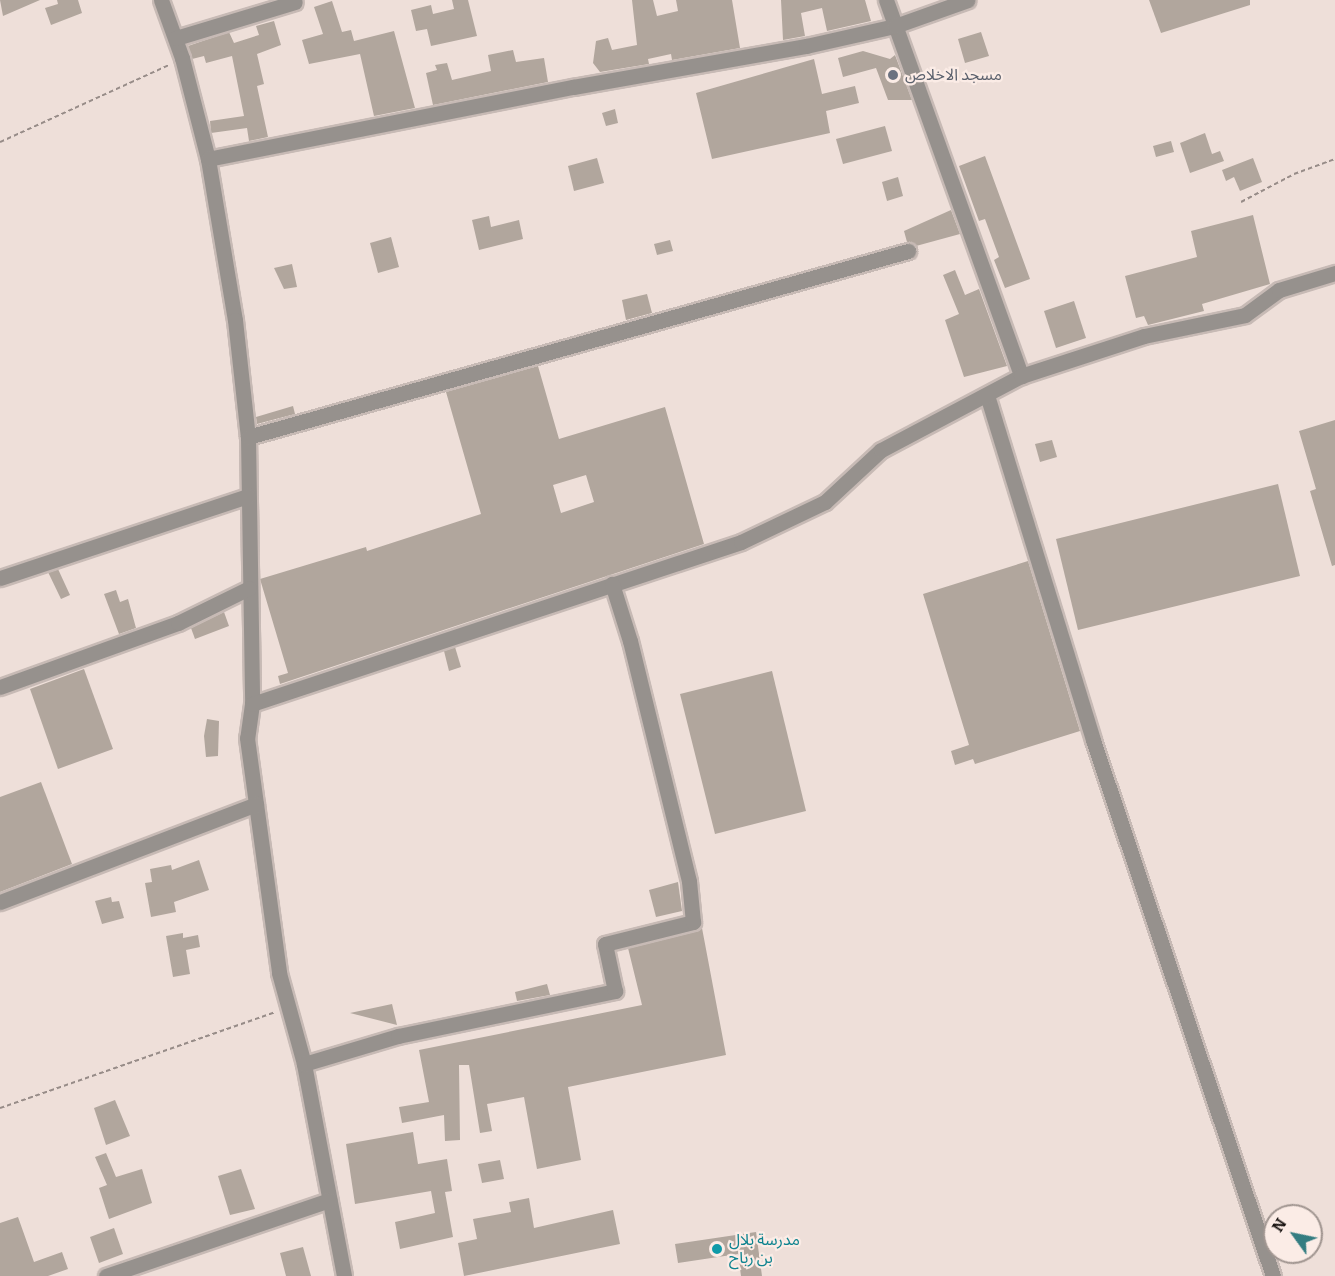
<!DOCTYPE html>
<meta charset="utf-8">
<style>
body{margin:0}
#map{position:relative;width:1335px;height:1276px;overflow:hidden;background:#eedfd9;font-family:Bitter,"Noto Sans Arabic",serif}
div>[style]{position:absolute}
.building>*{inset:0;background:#b1a69d}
.path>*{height:2px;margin-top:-1px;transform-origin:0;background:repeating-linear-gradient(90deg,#978c88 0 4.5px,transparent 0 7.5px)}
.roads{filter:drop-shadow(2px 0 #c7bab5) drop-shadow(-2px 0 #c7bab5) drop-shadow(0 2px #c7bab5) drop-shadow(0 -2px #c7bab5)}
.minor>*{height:15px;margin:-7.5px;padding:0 7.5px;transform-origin:7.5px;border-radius:7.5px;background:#96918d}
.dots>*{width:16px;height:16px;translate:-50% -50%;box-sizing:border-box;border:3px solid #fbece6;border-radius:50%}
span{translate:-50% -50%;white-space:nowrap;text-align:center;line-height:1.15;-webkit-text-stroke:4.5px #fbece6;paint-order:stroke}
.worship-label{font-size:16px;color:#5b616d}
.left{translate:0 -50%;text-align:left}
.culture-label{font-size:16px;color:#0d838f}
.north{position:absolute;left:1263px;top:1204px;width:60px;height:60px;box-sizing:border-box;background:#fbece6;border:2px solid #a09590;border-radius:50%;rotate:303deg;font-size:16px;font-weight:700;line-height:24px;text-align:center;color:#171210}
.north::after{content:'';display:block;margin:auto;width:21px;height:27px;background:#347d81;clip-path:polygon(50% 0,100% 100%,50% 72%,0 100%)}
</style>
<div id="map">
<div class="building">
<i style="clip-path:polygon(0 0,40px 0,3px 16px)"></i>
<i style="clip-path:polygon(57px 0,78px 0,82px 13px,51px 25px,45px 8px,58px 4px)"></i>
<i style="clip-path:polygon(452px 0,468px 0,477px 36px,431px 46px,427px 29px,416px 31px,411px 10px,431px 5px,433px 14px,454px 9px)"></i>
<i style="clip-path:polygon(632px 0,653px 0,657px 16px,678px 11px,676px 0,732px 0,740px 48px,672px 60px,671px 54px,648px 59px,649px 64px,600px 72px,593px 63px,596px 41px,608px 38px,612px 50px,637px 45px)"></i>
<i style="clip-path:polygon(781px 0,865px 0,871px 21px,827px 31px,822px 8px,801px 13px,805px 36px,783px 40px)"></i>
<i style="clip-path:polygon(1149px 0,1250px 0,1250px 5px,1161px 33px)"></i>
<i style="clip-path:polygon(332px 1px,342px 32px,351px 30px,354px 41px,394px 31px,415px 108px,374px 116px,360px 54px,309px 64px,302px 40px,323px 34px,314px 7px)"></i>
<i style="clip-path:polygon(274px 21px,281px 45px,257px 54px,264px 84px,257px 86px,268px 137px,249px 141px,247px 128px,211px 133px,210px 121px,244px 116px,232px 56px,206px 63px,204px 56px,192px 59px,188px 46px,229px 32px,234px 43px,259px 35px,256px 26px)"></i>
<i style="clip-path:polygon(981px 32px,989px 56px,965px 63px,958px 39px)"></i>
<i style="clip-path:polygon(513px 50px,516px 62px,544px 58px,548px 82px,433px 105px,426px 73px,437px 70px,435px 65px,447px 63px,452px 80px,491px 71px,488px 55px)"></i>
<i style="clip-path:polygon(863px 51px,890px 59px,895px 55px,912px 100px,888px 100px,876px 68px,843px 77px,838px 58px)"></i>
<i style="clip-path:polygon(814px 59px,822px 94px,855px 86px,859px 103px,826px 111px,830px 133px,712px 159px,696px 93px)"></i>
<i style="clip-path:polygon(615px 109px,618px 123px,606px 126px,602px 113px)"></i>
<i style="clip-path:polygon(885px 126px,892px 151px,843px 164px,836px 139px)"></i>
<i style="clip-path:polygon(1205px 133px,1212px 154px,1220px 151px,1224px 161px,1190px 173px,1180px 143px)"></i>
<i style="clip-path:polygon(1171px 141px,1174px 152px,1156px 157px,1153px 146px)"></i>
<i style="clip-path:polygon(985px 156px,1030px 279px,1005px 288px,994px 260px,999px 257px,985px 219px,979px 221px,959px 166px)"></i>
<i style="clip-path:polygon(597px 158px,604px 183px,574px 191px,568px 166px)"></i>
<i style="clip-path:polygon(1253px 158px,1262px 182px,1240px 191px,1234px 177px,1226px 181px,1222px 170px)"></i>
<i style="clip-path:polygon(898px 177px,903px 196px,887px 201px,882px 182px)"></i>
<i style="clip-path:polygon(951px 210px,960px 234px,916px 246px,907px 242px,904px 231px)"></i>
<i style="clip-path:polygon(1253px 215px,1270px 284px,1202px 304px,1204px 311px,1148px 325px,1144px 316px,1136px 318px,1125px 276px,1197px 257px,1191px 231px)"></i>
<i style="clip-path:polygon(489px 216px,491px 227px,519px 220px,523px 239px,479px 250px,472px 220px)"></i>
<i style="clip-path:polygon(391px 237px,399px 267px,378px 273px,370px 243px)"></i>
<i style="clip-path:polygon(670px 240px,673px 251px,657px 255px,654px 244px)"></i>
<i style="clip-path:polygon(292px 264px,297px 287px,284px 289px,274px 268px)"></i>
<i style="clip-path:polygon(955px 270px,965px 295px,979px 289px,1007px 366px,964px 377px,945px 320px,959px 314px,943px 275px)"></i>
<i style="clip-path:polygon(647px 294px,652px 313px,626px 320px,622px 300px)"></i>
<i style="clip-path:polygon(1074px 301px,1086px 338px,1056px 348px,1044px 311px)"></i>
<i style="clip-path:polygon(evenodd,538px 366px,559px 439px,665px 407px,704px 544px,280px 684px,278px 676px,288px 673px,260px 579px,366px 547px,367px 551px,481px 514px,446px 392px,538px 366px,586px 475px,594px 502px,561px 513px,553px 485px,586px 475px)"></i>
<i style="clip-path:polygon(293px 406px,295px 414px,257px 424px,256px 417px)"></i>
<i style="clip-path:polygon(1335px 420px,1335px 565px,1332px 566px,1310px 491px,1316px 489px,1299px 431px)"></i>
<i style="clip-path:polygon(1052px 440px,1057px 457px,1040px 462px,1035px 444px)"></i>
<i style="clip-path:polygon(1278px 484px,1300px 576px,1078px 630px,1056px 539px)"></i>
<i style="clip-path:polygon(1028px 561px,1080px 731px,975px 764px,973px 759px,955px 765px,951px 751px,969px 745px,923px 594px)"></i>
<i style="clip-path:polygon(58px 569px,70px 595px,61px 599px,48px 572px)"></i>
<i style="clip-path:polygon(116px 590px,120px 602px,128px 599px,136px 628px,119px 634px,104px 594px)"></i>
<i style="clip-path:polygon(224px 612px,229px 626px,195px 639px,191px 628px)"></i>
<i style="clip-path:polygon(455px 647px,461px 667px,449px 671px,444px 651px)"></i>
<i style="clip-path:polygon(84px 669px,113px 749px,58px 769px,30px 689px)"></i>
<i style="clip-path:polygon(772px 671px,806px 811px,715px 834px,680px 694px)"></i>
<i style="clip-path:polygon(207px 719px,219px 721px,218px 756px,206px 757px,204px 736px)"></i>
<i style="clip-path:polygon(41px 782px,72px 864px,0 892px,0 797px)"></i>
<i style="clip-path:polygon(199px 860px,209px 890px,174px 902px,176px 912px,151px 917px,145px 883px,152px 882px,150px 869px,171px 865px,172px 870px)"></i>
<i style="clip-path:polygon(678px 882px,682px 911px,656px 917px,649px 890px)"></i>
<i style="clip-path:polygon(111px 897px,112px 902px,119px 901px,124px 918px,102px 924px,95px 901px)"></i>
<i style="clip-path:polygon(702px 928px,726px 1055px,568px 1087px,581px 1160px,537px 1169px,524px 1097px,487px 1104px,492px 1131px,480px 1133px,469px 1065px,459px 1065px,460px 1140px,445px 1141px,444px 1115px,402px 1123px,399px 1107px,429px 1102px,419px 1050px,642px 1005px,628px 948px)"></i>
<i style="clip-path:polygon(183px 933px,183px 938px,198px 935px,200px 947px,186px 950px,190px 974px,173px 977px,166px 936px)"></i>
<i style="clip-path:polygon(547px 984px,550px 995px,517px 1001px,515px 992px)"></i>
<i style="clip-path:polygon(392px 1004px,397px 1025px,350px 1013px)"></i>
<i style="clip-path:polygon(115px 1100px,130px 1136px,106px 1145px,94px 1108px)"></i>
<i style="clip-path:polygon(413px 1132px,418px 1164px,447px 1159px,452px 1191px,445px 1192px,453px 1237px,400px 1249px,395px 1222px,435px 1213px,431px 1191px,355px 1204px,346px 1144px)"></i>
<i style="clip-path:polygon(106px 1153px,116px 1177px,142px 1169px,152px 1203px,109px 1219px,99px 1188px,107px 1185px,95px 1157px)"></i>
<i style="clip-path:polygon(500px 1160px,504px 1179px,482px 1183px,478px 1164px)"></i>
<i style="clip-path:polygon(241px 1169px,255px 1209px,230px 1215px,218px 1176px)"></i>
<i style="clip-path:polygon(529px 1198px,534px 1228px,613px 1210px,620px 1244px,464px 1276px,458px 1243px,477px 1239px,473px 1219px,511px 1212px,509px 1202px)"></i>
<i style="clip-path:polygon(18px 1217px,34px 1262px,62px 1252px,68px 1269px,48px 1276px,0 1276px,0 1223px)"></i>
<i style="clip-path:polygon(114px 1228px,123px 1254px,99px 1263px,90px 1237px)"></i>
<i style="clip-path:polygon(756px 1232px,762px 1276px,741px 1276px,738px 1254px,678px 1263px,675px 1244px)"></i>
<i style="clip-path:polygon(303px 1247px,311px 1276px,286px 1276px,280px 1253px)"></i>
</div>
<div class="path">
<i style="left:0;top:142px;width:186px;rotate:-24.5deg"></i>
<i style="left:1241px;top:202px;width:60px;rotate:-27.8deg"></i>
<i style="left:1294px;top:174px;width:44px;rotate:-20.1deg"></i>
<i style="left:0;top:1108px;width:291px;rotate:-19.2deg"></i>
</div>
<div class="roads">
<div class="minor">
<i style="left:161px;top:0;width:62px;rotate:70.1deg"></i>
<i style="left:182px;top:58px;width:104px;rotate:75.6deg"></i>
<i style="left:208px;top:159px;width:163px;rotate:80.5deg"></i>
<i style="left:235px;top:320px;width:118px;rotate:83.7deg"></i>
<i style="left:248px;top:437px;width:267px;rotate:89.1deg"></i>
<i style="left:252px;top:704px;width:34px;rotate:98deg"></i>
<i style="left:247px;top:738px;width:237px;rotate:82.2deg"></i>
<i style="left:279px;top:973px;width:94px;rotate:74.6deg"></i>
<i style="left:304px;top:1064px;width:216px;rotate:79.3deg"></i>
<i style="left:886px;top:0;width:400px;rotate:70.2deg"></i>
<i style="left:176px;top:38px;width:124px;rotate:-16.8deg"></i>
<i style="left:208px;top:159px;width:372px;rotate:-11.2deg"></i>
<i style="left:573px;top:87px;width:237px;rotate:-10deg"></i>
<i style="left:806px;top:46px;width:91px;rotate:-12.7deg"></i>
<i style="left:895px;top:26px;width:77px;rotate:-19.6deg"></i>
<i style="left:987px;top:395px;width:361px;rotate:72.9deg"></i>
<i style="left:1093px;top:740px;width:565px;rotate:71.44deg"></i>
<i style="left:248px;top:437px;width:686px;rotate:-15.74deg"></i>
<i style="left:0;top:578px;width:261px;rotate:-18.3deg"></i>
<i style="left:0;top:687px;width:189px;rotate:-19.8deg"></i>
<i style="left:178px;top:623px;width:79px;rotate:-26.2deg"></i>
<i style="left:252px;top:704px;width:515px;rotate:-18.33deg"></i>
<i style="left:741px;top:542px;width:93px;rotate:-25.5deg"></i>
<i style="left:825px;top:502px;width:76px;rotate:-42.9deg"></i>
<i style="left:881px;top:450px;width:158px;rotate:-27.9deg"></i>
<i style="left:1021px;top:376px;width:129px;rotate:-18deg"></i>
<i style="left:1144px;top:336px;width:103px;rotate:-11.7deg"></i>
<i style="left:1245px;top:315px;width:42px;rotate:-36.3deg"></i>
<i style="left:1279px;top:290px;width:59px;rotate:-16.9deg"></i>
<i style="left:0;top:902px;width:274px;rotate:-20.9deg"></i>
<i style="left:304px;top:1064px;width:98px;rotate:-16.6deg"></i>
<i style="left:398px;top:1036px;width:222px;rotate:-11.7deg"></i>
<i style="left:615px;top:991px;width:48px;rotate:-102deg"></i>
<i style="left:605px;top:944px;width:91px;rotate:-14deg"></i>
<i style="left:693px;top:922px;width:41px;rotate:-95.6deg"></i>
<i style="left:689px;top:881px;width:247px;rotate:-103.8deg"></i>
<i style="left:630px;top:641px;width:60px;rotate:-107.5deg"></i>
<i style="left:106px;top:1276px;width:236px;rotate:-18.8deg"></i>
</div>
</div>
<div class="dots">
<i style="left:893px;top:75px;background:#6b7280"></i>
<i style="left:717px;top:1249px;background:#0f9aa8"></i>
</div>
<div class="worship-label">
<span class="left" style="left:905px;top:75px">مسجد الاخلاص</span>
</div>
<div class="culture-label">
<span class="left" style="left:729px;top:1249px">مدرسة بلال<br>بن رباح</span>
</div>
<div class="north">N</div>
</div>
